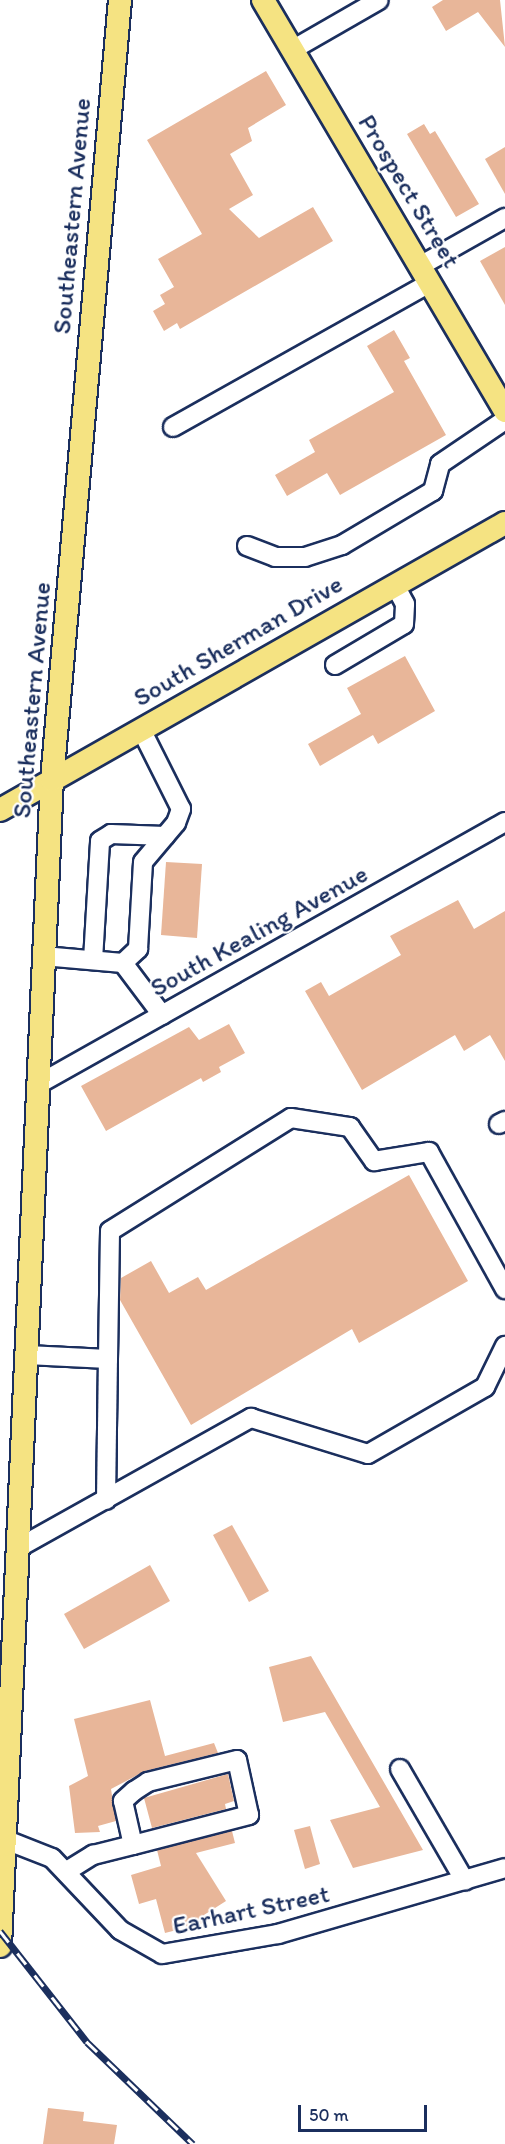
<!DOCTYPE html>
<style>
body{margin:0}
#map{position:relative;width:505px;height:2144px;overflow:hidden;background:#fff;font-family:Itim,sans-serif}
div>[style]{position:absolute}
.building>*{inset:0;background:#e8b699}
.roads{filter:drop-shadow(2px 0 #1b2f5e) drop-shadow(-2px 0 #1b2f5e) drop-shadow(0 2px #1b2f5e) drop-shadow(0 -2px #1b2f5e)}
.minor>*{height:18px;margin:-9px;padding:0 9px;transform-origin:9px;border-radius:9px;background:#fff}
.major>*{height:22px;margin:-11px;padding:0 11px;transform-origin:11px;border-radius:11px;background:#f5e382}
.rail>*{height:7px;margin-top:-3.5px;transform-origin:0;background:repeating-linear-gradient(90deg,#fff 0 14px,#1b2f5e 0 28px);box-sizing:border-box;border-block:2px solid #1b2f5e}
span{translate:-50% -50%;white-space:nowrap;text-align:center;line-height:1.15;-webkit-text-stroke:4.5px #fff;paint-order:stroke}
.street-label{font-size:26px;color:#1b2f5e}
.scale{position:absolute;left:298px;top:2105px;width:129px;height:27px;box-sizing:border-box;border:3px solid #1b2f5e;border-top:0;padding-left:8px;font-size:18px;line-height:21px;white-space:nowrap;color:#1b2f5e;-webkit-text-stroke:4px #fff;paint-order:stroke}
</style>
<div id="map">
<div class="building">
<i style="clip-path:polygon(443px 0,500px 0,505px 47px,478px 12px,446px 31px,432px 7px)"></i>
<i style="clip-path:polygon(266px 71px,286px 105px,248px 128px,252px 141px,230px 154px,253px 195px,229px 209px,259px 238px,313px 207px,333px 241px,180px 329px,177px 323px,164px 331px,153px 311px,165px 304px,160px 295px,174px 287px,158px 259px,202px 234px,147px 140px)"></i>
<i style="clip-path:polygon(424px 124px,430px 134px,435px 131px,479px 204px,456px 217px,407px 134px)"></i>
<i style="clip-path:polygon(505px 147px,505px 194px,485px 159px)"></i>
<i style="clip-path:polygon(505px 247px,505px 305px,480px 261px)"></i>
<i style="clip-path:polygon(394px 330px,410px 358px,404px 361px,446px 435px,340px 495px,327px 473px,287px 496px,275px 475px,315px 452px,309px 440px,394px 392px,367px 346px)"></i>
<i style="clip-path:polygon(405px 656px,435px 711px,378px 744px,373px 735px,320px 766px,308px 744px,361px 714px,347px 688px)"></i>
<i style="clip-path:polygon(166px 862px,202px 864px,197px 938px,161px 935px)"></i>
<i style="clip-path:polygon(458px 900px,474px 929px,505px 911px,505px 1061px,490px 1035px,464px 1051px,455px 1035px,362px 1090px,305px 991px,321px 982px,329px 996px,401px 955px,390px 936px)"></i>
<i style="clip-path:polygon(229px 1024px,245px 1053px,219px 1067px,221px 1072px,203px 1082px,201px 1078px,106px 1131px,81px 1086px,189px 1027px,199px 1040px)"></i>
<i style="clip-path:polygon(409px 1175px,468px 1281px,359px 1343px,352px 1329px,191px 1425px,120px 1300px,121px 1278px,151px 1261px,169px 1293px,198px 1277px,206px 1290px)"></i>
<i style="clip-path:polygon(232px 1525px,269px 1591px,249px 1602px,213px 1535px)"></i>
<i style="clip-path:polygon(150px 1565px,170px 1601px,84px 1649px,64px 1614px)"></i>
<i style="clip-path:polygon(311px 1656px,423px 1850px,353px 1868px,330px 1820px,380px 1807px,325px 1712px,283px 1722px,269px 1667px)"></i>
<i style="clip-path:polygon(150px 1700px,165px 1756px,214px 1743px,218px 1753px,145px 1771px,111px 1789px,116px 1821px,98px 1826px,100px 1832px,75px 1833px,69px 1786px,88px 1776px,74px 1719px)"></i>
<i style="clip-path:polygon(228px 1774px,234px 1801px,225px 1804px,226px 1809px,152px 1828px,144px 1798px)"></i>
<i style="clip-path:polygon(310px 1826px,320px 1864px,305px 1869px,294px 1830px)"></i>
<i style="clip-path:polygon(232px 1831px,235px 1843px,196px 1853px,226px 1901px,204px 1915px,208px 1922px,165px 1933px,156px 1899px,139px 1904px,131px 1875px,161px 1866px,157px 1850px)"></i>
<i style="clip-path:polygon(48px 2108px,84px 2112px,83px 2121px,117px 2125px,114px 2144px,43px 2144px)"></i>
</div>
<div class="roads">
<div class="minor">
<i style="left:292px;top:50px;width:100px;rotate:-29.9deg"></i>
<i style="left:420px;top:266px;width:98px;rotate:-29.5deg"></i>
<i style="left:173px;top:427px;width:295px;rotate:-29.3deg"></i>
<i style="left:247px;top:546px;width:30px;rotate:21deg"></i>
<i style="left:275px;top:557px;width:30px"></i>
<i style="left:305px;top:557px;width:39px;rotate:-18deg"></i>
<i style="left:342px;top:545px;width:106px;rotate:-30.7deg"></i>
<i style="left:433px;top:491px;width:28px;rotate:-75deg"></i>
<i style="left:440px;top:464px;width:78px;rotate:-34.1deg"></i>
<i style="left:335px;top:665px;width:80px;rotate:-30.7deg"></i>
<i style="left:404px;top:624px;width:20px;rotate:-87deg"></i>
<i style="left:405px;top:604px;width:21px;rotate:-118deg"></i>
<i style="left:43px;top:956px;width:80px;rotate:5deg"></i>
<i style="left:123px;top:963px;width:21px;rotate:-43deg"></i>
<i style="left:138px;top:949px;width:87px;rotate:-86.7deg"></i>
<i style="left:143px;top:862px;width:51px;rotate:-49.8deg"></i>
<i style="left:176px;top:823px;width:15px;rotate:-70deg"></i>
<i style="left:181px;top:809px;width:89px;rotate:-116.6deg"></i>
<i style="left:93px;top:960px;width:119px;rotate:-86.6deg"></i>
<i style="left:100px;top:841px;width:13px;rotate:-32deg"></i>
<i style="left:111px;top:834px;width:54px;rotate:2.1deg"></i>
<i style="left:123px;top:963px;width:65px;rotate:53.1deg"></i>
<i style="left:37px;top:1085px;width:537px;rotate:-29.33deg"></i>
<i style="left:499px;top:1124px;width:7px;rotate:-27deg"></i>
<i style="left:27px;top:1355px;width:81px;rotate:2.8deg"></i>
<i style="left:108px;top:1359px;width:128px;rotate:-89.1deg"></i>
<i style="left:110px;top:1231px;width:213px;rotate:-32deg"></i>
<i style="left:291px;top:1118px;width:60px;rotate:8.7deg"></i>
<i style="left:350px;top:1127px;width:42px;rotate:54.8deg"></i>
<i style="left:374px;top:1161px;width:56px;rotate:-9.3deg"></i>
<i style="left:429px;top:1152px;width:157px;rotate:61deg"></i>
<i style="left:106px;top:1500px;width:141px;rotate:-89.2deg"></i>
<i style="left:18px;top:1548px;width:267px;rotate:-29.2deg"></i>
<i style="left:251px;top:1418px;width:122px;rotate:17.1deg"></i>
<i style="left:368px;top:1454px;width:135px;rotate:-29.8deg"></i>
<i style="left:485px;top:1387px;width:46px;rotate:-64deg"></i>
<i style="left:400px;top:1769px;width:129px;rotate:59.9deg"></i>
<i style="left:6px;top:1840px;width:49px;rotate:21.4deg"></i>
<i style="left:52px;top:1858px;width:99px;rotate:46.6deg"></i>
<i style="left:120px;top:1930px;width:48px;rotate:29.7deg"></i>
<i style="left:162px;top:1954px;width:118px;rotate:-9.8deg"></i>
<i style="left:278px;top:1934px;width:236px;rotate:-16.2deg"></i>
<i style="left:67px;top:1871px;width:31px;rotate:-32deg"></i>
<i style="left:93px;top:1855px;width:41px;rotate:-14deg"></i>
<i style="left:133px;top:1845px;width:120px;rotate:-14.5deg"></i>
<i style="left:249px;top:1815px;width:56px;rotate:-102.3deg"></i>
<i style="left:237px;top:1760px;width:92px;rotate:166.1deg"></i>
<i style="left:148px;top:1782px;width:17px;rotate:147deg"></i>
<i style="left:134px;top:1791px;width:15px;rotate:138deg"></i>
<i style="left:123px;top:1801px;width:45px;rotate:77.2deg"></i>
</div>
<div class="major">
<i style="left:263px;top:0;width:477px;rotate:59.5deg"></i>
<i style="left:0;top:810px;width:581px;rotate:-29.61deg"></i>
<i style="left:0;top:1946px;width:1167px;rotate:-87.45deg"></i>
<i style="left:52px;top:780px;width:783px;rotate:-85.02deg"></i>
</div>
</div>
<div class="rail">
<i style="left:0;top:1931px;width:141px;rotate:51.9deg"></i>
<i style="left:87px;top:2042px;width:147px;rotate:43.9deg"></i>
</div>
<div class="street-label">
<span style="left:409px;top:191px;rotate:59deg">Prospect Street</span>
<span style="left:72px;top:216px;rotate:-85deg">Southeastern Avenue</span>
<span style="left:238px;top:641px;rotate:-30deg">South Sherman Drive</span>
<span style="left:32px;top:700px;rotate:-85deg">Southeastern Avenue</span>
<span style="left:259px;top:931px;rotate:-29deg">South Kealing Avenue</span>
<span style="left:251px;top:1910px;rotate:-12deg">Earhart Street</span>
</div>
<div class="scale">50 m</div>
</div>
